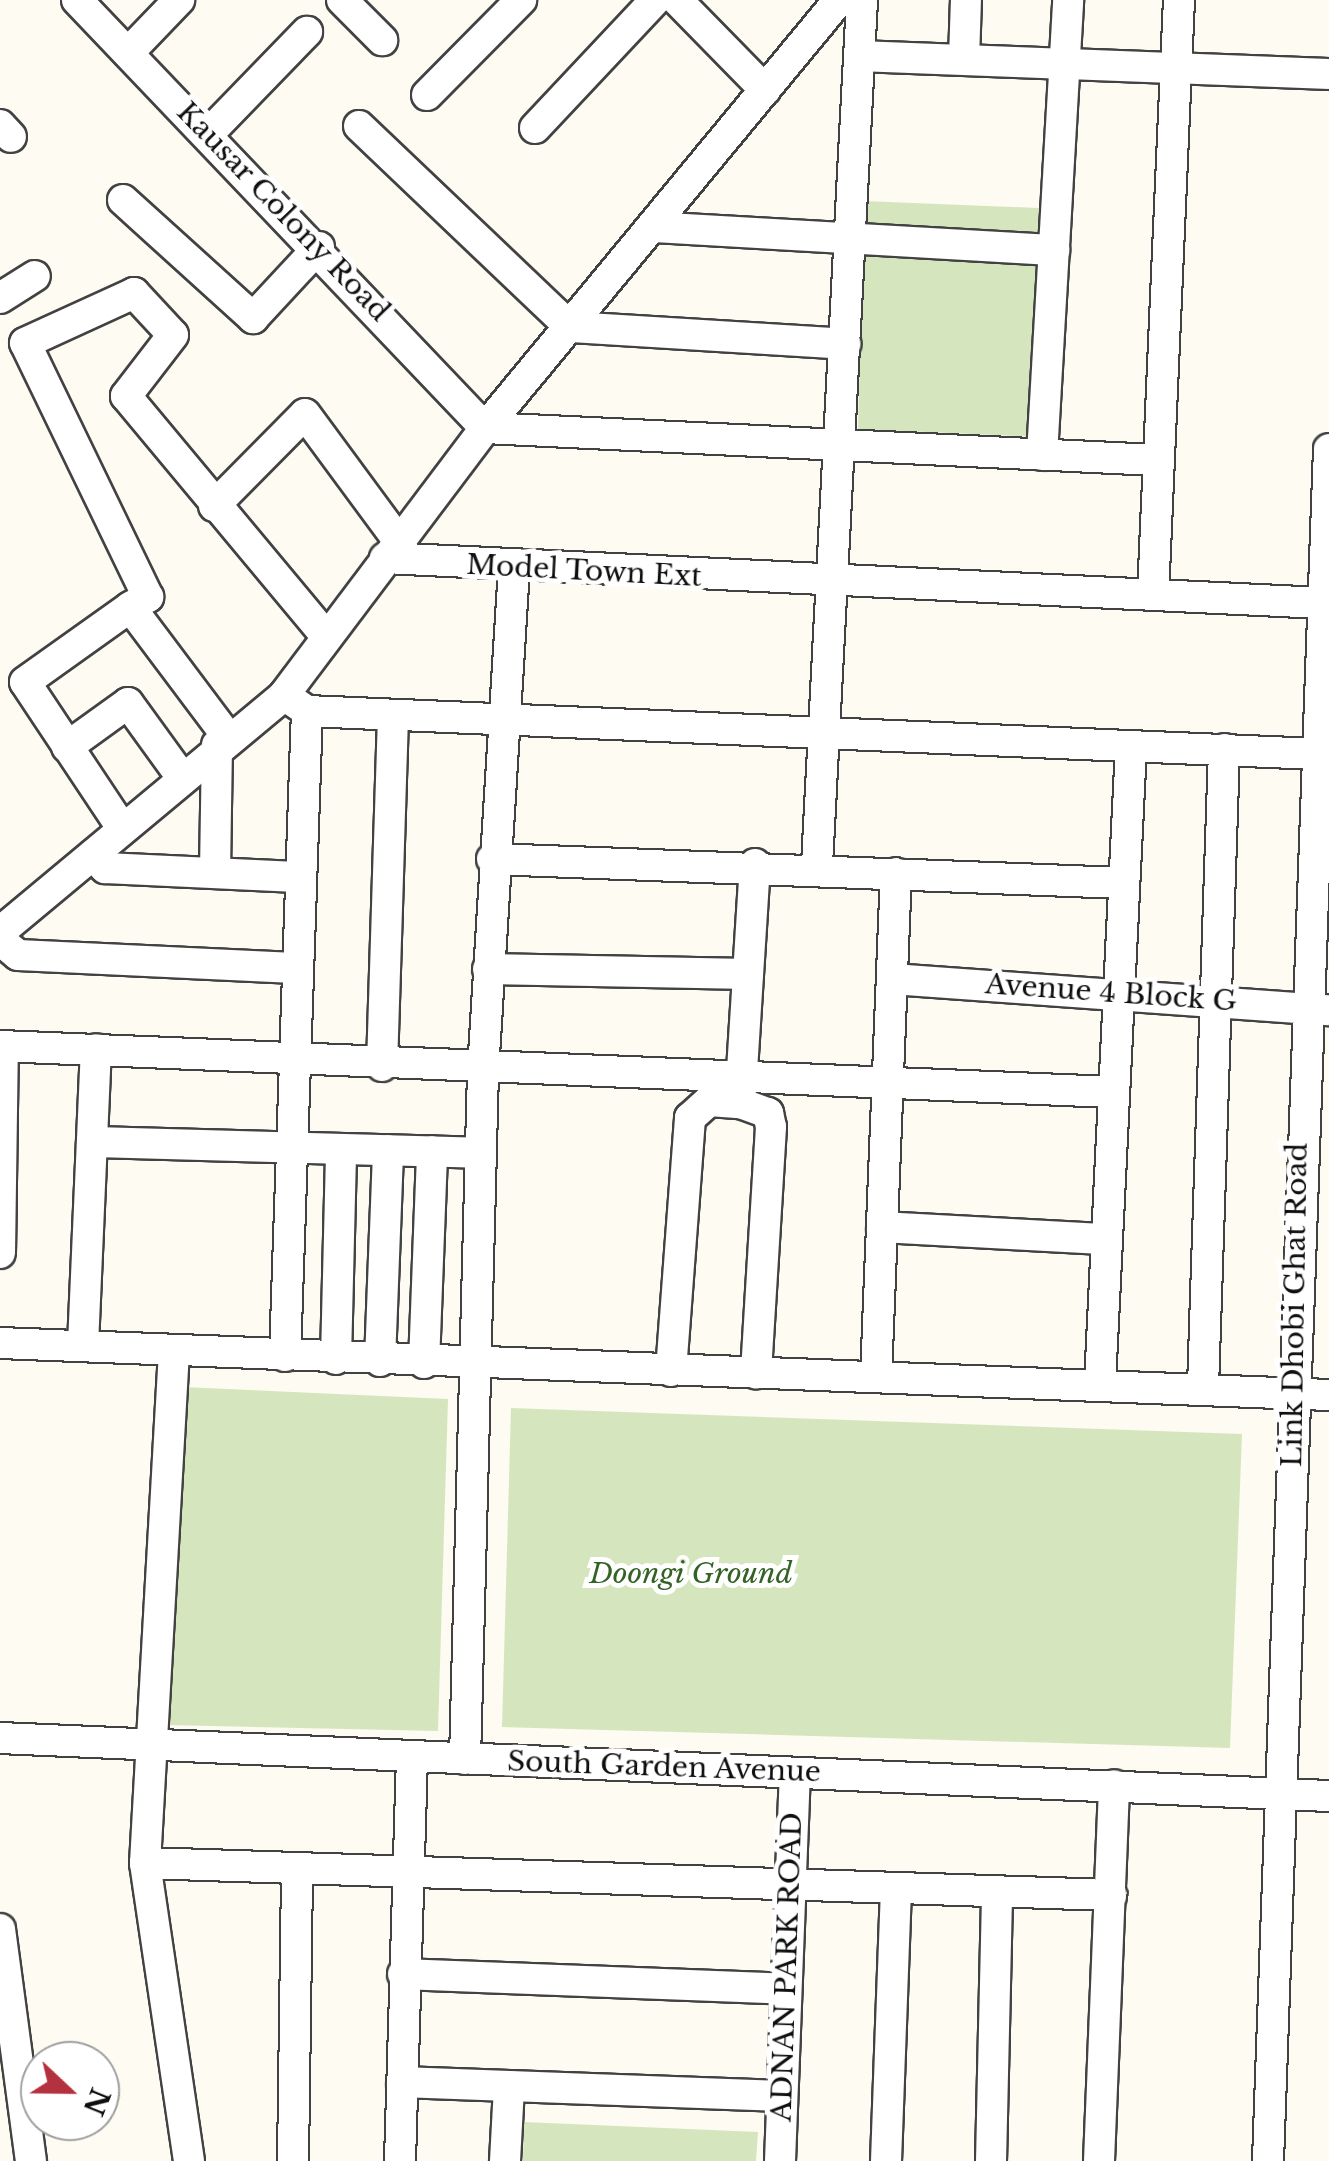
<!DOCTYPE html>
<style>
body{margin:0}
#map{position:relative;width:1329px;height:2161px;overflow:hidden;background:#fefbf2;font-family:"Libre Baskerville",serif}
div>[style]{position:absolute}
.green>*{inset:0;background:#d5e6be}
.roads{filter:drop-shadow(2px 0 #424242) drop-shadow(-2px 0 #424242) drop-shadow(0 2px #424242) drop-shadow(0 -2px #424242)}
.minor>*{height:30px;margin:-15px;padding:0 15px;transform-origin:15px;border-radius:15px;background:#fff}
span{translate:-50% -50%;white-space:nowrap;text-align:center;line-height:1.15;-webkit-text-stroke:10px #fff;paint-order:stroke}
.street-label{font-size:28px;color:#0f0f0f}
.park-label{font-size:28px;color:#346224;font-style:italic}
.north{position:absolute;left:20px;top:2041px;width:100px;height:100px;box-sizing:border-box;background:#fff;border:2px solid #9f9f9f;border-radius:50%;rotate:112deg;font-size:28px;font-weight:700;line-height:40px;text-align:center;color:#0f0f0f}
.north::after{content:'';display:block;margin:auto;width:35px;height:45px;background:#b4323f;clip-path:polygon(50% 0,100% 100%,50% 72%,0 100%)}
</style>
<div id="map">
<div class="green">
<i style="clip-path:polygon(864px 201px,1039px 208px,1038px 437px,858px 429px)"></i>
<i style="clip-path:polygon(183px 1387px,448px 1399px,438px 1731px,166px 1725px)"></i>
<i style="clip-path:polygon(511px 1408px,1242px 1434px,1230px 1748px,502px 1727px)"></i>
<i style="clip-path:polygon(524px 2122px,758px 2132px,756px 2161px,523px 2161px)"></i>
</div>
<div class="roads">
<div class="minor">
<i style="left:77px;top:0;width:591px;rotate:46.37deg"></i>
<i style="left:485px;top:428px;width:671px;rotate:2.73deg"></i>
<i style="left:342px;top:0;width:57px;rotate:45deg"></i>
<i style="left:677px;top:0;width:126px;rotate:45.6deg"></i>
<i style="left:128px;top:53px;width:74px;rotate:-46.1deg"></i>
<i style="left:860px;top:56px;width:469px;rotate:2.2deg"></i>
<i style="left:964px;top:59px;width:59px;rotate:-88.1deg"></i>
<i style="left:427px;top:95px;width:134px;rotate:-45.3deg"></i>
<i style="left:0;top:125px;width:16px;rotate:47deg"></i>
<i style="left:359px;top:126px;width:291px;rotate:43.6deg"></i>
<i style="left:570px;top:327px;width:276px;rotate:3.5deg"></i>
<i style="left:535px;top:128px;width:175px;rotate:-46.8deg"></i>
<i style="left:209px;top:133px;width:141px;rotate:-45.9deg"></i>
<i style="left:123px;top:200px;width:176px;rotate:42.2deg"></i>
<i style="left:253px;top:318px;width:97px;rotate:-47.1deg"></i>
<i style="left:652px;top:227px;width:403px;rotate:3.3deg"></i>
<i style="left:0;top:298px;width:41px;rotate:-32.2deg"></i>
<i style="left:1042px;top:455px;width:456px;rotate:-86.7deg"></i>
<i style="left:214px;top:506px;width:129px;rotate:-45.3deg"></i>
<i style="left:305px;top:414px;width:157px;rotate:53.6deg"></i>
<i style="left:385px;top:558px;width:939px;rotate:2.75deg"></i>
<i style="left:1153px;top:595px;width:596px;rotate:-87.5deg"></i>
<i style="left:284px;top:695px;width:28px;rotate:35deg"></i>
<i style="left:307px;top:711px;width:1010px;rotate:2.44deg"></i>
<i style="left:227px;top:736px;width:161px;rotate:-126.9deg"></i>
<i style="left:130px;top:607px;width:21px;rotate:-29deg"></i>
<i style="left:148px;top:597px;width:282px;rotate:-115.8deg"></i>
<i style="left:25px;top:343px;width:120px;rotate:-24.6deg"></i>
<i style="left:134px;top:293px;width:57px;rotate:47.1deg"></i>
<i style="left:173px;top:335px;width:77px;rotate:127.6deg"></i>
<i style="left:126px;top:396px;width:314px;rotate:50.2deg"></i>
<i style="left:67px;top:747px;width:75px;rotate:-35.8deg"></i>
<i style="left:128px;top:703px;width:94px;rotate:54.1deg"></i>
<i style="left:122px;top:828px;width:175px;rotate:-123.6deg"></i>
<i style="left:25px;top:682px;width:129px;rotate:-35.5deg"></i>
<i style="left:93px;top:855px;width:18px;rotate:47deg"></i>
<i style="left:105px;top:868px;width:192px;rotate:2.7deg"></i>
<i style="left:492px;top:859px;width:631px;rotate:2.18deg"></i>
<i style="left:755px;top:864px;width:239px;rotate:93.6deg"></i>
<i style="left:740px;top:1103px;width:30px;rotate:20deg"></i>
<i style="left:768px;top:1113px;width:14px;rotate:78deg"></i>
<i style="left:771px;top:1127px;width:247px;rotate:93.5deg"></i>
<i style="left:817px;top:865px;width:866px;rotate:-87.02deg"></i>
<i style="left:215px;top:872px;width:127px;rotate:-89.1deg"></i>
<i style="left:0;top:932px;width:370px;rotate:-39.8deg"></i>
<i style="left:284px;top:695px;width:334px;rotate:-53deg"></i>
<i style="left:485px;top:428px;width:555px;rotate:-50.41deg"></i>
<i style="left:0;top:940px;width:23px;rotate:40deg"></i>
<i style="left:18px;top:955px;width:277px;rotate:2.7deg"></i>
<i style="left:488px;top:969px;width:260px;rotate:1.1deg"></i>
<i style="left:893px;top:979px;width:437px;rotate:4.1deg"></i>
<i style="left:0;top:1046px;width:1114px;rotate:2.37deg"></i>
<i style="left:382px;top:1066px;width:351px;rotate:-88.2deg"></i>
<i style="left:92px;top:1142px;width:389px;rotate:1.6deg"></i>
<i style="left:882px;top:1227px;width:224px;rotate:3.1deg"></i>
<i style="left:0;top:1253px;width:207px;rotate:-89.2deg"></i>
<i style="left:0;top:1343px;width:1330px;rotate:2.24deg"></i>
<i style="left:83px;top:1345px;width:296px;rotate:-87.5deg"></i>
<i style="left:174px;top:1351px;width:513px;rotate:93.24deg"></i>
<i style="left:145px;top:1863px;width:301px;rotate:81.6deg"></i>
<i style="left:285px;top:1356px;width:645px;rotate:-88.05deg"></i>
<i style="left:336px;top:1359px;width:210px;rotate:-88.6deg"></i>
<i style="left:380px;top:1361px;width:211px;rotate:-87.8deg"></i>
<i style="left:424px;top:1363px;width:212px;rotate:-87.8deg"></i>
<i style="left:671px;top:1371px;width:254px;rotate:-85.7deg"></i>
<i style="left:690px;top:1118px;width:25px;rotate:-42deg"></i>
<i style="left:709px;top:1101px;width:31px;rotate:4deg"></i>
<i style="left:876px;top:1377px;width:504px;rotate:-87.73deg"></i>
<i style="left:1100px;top:1383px;width:638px;rotate:-87.21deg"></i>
<i style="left:1203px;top:1387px;width:638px;rotate:-88.11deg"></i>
<i style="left:0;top:1738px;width:1330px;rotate:2.5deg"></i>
<i style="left:465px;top:1759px;width:688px;rotate:-88.5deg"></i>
<i style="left:483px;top:1071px;width:503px;rotate:-86.47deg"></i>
<i style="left:145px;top:1863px;width:967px;rotate:1.9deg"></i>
<i style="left:0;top:1929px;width:234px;rotate:82.4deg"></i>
<i style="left:403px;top:1974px;width:382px;rotate:2.2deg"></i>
<i style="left:402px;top:2082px;width:379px;rotate:2.1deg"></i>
<i style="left:293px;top:2161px;width:292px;rotate:-89.2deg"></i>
<i style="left:400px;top:2161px;width:404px;rotate:-88.3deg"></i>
<i style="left:505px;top:2161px;width:75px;rotate:-86.9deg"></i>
<i style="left:780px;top:2161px;width:388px;rotate:-87.8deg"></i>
<i style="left:886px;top:2161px;width:268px;rotate:-87.9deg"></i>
<i style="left:991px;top:2161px;width:265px;rotate:-88.7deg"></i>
<i style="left:1099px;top:2161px;width:376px;rotate:-87.7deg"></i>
<i style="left:1268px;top:2161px;width:1713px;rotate:-87.96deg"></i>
</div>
</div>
<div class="street-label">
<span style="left:283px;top:212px;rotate:46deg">Kausar Colony Road</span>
<span style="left:584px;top:571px;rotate:3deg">Model Town Ext</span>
<span style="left:1111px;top:993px;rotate:4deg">Avenue 4 Block G</span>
<span style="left:1295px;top:1305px;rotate:-89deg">Link Dhobi Ghat Road</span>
<span style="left:664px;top:1767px;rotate:2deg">South Garden Avenue</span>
<span style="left:787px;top:1967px;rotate:-88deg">ADNAN PARK ROAD</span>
</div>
<div class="park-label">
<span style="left:691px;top:1574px">Doongi Ground</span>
</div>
<div class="north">N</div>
</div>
